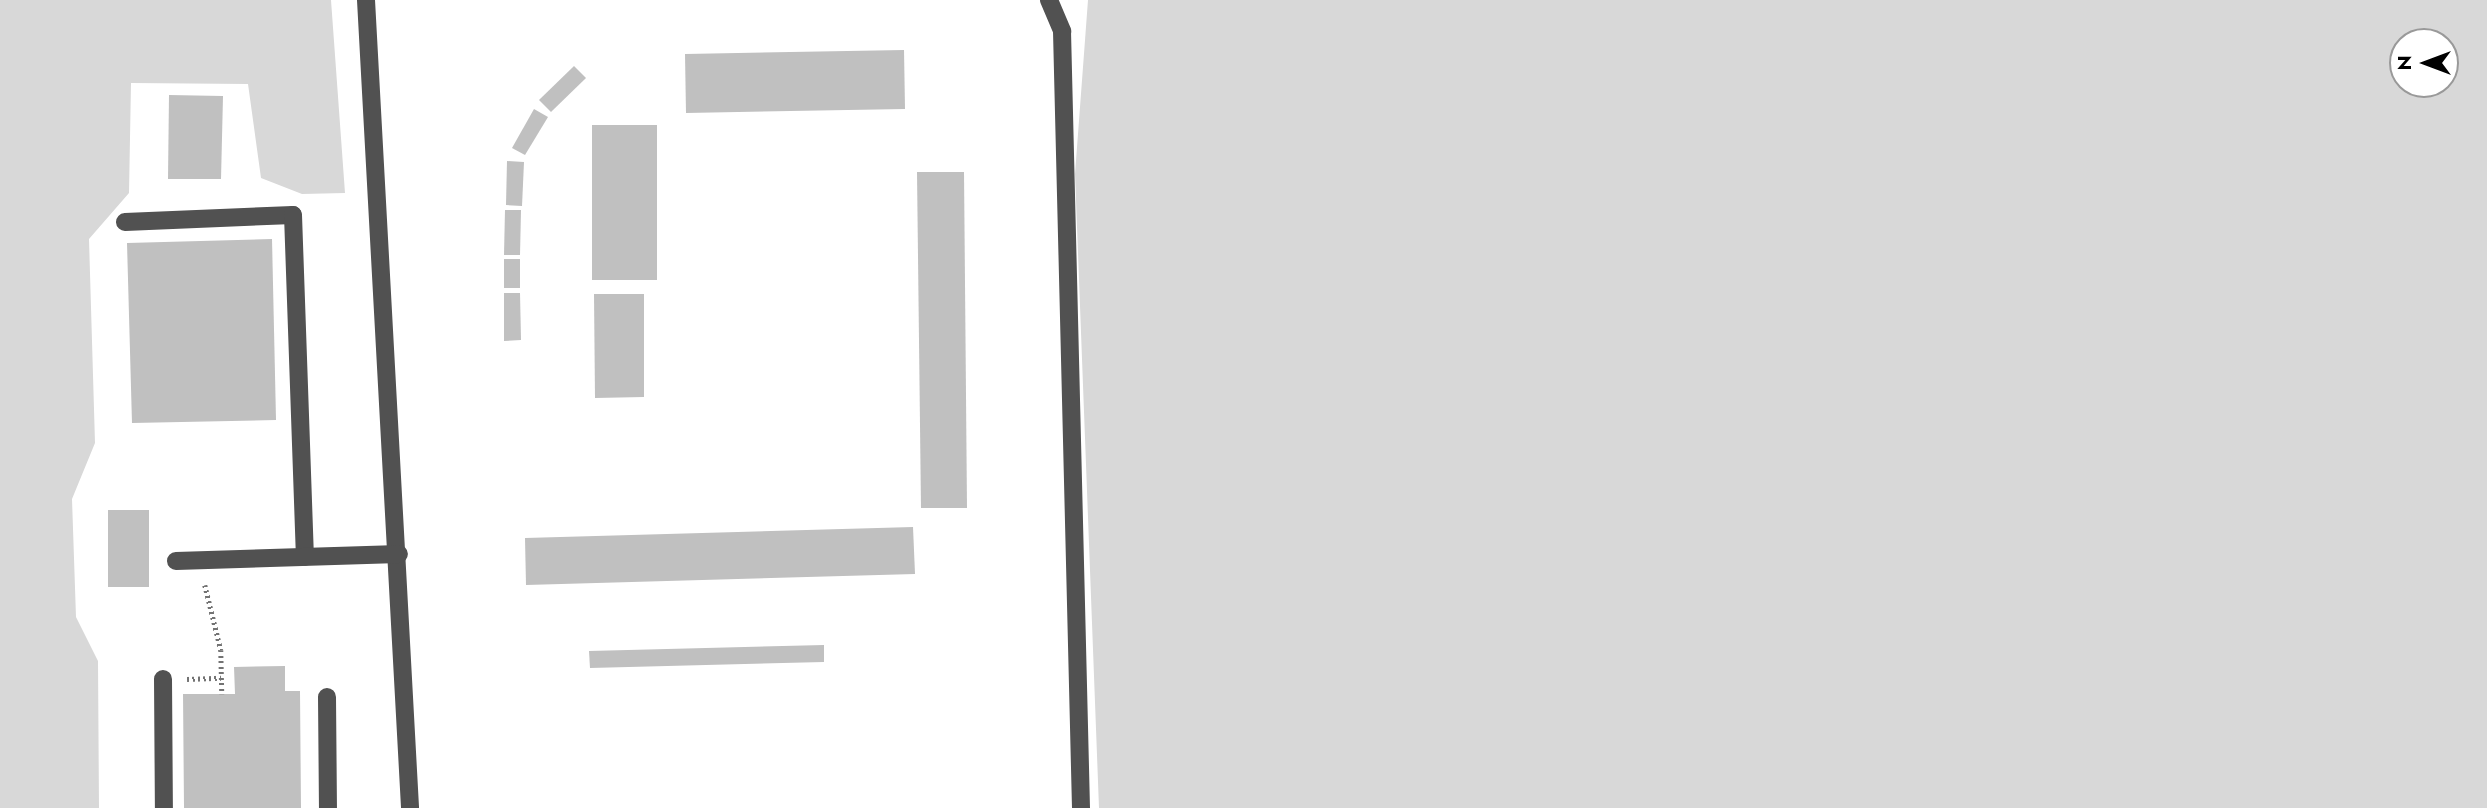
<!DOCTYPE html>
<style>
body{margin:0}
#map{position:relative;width:2487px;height:808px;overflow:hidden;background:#fff;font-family:Jost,sans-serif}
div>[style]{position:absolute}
.green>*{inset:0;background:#d8d8d8}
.building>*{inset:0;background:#c0c0c0}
.path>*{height:4.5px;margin-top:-2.25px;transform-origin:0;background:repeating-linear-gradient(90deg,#737373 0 2px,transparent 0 5.5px)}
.minor>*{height:18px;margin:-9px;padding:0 9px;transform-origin:9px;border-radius:9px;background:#515151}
span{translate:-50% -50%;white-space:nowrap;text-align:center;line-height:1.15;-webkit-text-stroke:5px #fff;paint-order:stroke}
.north{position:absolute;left:2389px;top:28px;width:70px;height:70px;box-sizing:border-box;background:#fff;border:2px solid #999;border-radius:50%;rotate:270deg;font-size:19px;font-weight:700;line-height:28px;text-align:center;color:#000}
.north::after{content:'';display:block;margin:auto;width:24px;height:32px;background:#000;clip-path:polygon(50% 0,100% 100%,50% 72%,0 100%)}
</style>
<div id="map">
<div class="green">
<i style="clip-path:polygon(0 0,331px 0,345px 193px,302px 194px,261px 178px,248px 84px,131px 83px,129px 193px,89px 239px,95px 443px,72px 499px,76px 617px,98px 661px,99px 808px,0 808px)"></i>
<i style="clip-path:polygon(evenodd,1088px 0,2487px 0,2487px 808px,1099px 808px,1075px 174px,1088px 0,2445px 42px,2445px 84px,2403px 84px,2403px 42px,2445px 42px)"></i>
</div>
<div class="building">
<i style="clip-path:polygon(904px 50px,905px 109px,686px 113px,685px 54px)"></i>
<i style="clip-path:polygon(574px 66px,586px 78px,551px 112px,539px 100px)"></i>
<i style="clip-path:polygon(169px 95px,223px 96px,221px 179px,168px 179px)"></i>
<i style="clip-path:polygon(534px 109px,548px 117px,525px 155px,512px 148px)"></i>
<i style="clip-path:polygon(592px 125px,657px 125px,657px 280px,592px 280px)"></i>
<i style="clip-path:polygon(507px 161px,524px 162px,522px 206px,506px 205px)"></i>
<i style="clip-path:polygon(917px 172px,964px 172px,967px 508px,921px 508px)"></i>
<i style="clip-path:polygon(505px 210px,521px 210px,520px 255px,504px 255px)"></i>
<i style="clip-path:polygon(272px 239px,276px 420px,132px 423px,127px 243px)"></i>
<i style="clip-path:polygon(504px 259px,520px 259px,520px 288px,504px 288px)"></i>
<i style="clip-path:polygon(504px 293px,520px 293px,521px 340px,504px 341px)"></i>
<i style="clip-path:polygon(594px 294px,644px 294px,644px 397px,595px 398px)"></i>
<i style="clip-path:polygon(108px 510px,149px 510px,149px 587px,108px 587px)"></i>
<i style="clip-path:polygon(913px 527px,915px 574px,526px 585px,525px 538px)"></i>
<i style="clip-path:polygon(824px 645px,824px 662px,590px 668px,589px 651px)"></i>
<i style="clip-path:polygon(285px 666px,285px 691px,300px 691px,301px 808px,184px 808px,183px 694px,235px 694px,234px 667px)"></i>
</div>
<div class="path">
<i style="left:205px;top:585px;width:67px;rotate:76.2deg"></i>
<i style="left:221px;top:650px;width:44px;rotate:88.7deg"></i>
<i style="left:187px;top:679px;width:34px;rotate:-2deg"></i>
</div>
<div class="minor">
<i style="left:366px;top:0;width:809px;rotate:86.88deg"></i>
<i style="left:1049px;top:0;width:34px;rotate:67deg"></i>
<i style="left:1062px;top:31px;width:777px;rotate:88.6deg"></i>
<i style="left:125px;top:222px;width:168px;rotate:-2.4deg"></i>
<i style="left:293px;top:215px;width:342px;rotate:88deg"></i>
<i style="left:176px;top:561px;width:223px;rotate:-1.8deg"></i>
<i style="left:163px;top:679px;width:129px;rotate:89.6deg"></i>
<i style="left:327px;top:697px;width:111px;rotate:89.5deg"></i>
</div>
<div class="north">N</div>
</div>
